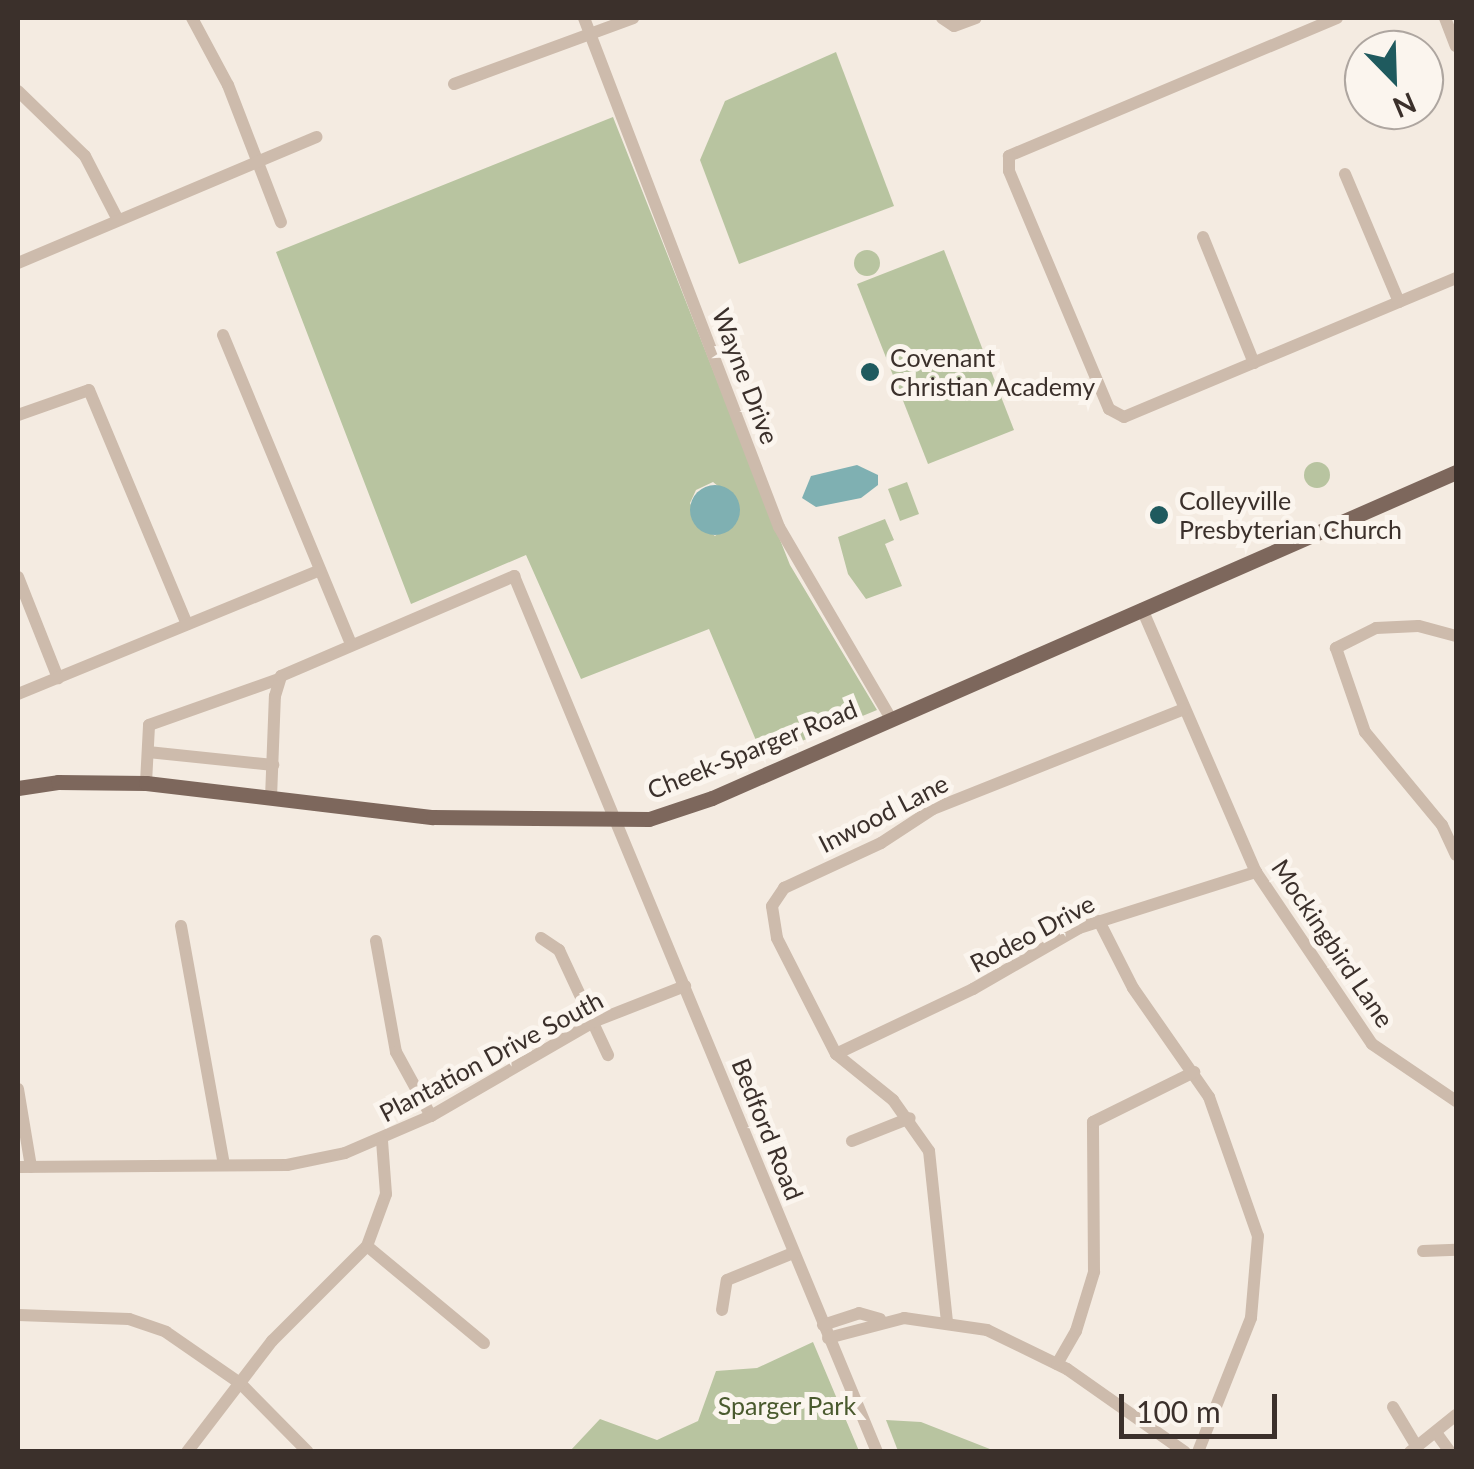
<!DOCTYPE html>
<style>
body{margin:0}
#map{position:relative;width:1474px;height:1469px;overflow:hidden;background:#f4ebe1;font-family:Lato,sans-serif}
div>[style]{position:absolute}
.green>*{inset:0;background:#b8c4a0}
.round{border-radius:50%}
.water>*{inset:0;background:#7fb0b2}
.minor>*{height:12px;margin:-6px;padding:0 6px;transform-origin:6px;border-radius:6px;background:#cdbbac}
.major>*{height:15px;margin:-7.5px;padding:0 7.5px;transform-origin:7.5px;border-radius:7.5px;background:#7d675c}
.dots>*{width:28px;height:28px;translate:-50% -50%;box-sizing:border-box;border:5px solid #fbf5ee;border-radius:50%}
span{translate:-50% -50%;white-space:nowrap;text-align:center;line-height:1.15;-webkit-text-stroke:10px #fbf5ee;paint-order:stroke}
.poi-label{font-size:25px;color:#3b302b}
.left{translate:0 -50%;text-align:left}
.street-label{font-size:25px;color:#3b302b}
.park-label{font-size:25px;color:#4a5a2e}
.frame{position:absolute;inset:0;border:20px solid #3b302b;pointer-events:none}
.north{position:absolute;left:1344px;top:30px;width:100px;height:100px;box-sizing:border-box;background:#fbf5ee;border:2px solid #aea6a0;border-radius:50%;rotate:157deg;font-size:28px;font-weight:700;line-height:40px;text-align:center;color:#3b302b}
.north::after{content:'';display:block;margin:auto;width:35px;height:45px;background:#1f5a5e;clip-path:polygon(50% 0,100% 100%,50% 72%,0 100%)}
.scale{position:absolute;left:1119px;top:1394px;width:158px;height:45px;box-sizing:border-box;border:5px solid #3b302b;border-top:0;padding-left:12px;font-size:30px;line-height:35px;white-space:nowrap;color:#3b302b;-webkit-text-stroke:8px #fbf5ee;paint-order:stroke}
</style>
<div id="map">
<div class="green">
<i style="clip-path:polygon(836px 52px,894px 206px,739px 264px,700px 160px,725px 101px)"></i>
<i style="clip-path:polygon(evenodd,613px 117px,790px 565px,877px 710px,763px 757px,709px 629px,581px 679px,526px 555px,411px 604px,276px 252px,613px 117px,713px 482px,734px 499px,739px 514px,715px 536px,698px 523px,690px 503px,696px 490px,713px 482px)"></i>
<i style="clip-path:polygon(944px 250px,1014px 430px,928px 464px,857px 284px)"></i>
<i class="round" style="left:854px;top:250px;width:26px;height:26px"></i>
<i class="round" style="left:1304px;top:462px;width:26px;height:26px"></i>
<i style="clip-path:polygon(907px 482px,919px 514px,900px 521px,888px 489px)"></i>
<i style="clip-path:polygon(885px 519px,894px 540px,885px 544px,902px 586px,866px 599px,848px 574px,838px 537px)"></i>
<i style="clip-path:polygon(813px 1342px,859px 1451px,570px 1451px,600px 1419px,657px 1440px,698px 1421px,716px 1371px,757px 1368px)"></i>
<i style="clip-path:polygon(886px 1420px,921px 1422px,995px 1451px,898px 1451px)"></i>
</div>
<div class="water">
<i style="clip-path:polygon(857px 465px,878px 475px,878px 485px,861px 498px,816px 507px,802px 498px,811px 476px)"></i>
<i class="round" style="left:690px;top:485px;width:50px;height:50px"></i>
</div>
<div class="minor">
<i style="left:192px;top:18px;width:76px;rotate:61.8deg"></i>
<i style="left:228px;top:85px;width:147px;rotate:68.9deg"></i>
<i style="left:584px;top:18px;width:545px;rotate:69.04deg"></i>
<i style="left:779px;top:527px;width:222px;rotate:59.7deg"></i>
<i style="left:942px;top:18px;width:14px;rotate:34deg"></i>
<i style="left:954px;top:26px;width:23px;rotate:-20deg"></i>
<i style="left:1337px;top:18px;width:356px;rotate:157.2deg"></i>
<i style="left:1009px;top:156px;width:15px;rotate:90deg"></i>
<i style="left:1009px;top:171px;width:258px;rotate:67.2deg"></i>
<i style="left:1109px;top:409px;width:17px;rotate:28deg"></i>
<i style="left:1124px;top:417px;width:360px;rotate:-22.7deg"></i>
<i style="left:1445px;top:18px;width:30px;rotate:69deg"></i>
<i style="left:454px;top:84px;width:191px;rotate:-20.2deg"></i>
<i style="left:18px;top:91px;width:93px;rotate:44.1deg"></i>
<i style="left:85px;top:156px;width:72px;rotate:62.7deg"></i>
<i style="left:1345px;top:174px;width:139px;rotate:67.1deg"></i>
<i style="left:1203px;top:237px;width:136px;rotate:68deg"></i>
<i style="left:18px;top:263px;width:324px;rotate:-22.9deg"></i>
<i style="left:223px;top:335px;width:334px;rotate:67.5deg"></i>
<i style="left:18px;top:415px;width:75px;rotate:-19.4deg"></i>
<i style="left:89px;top:390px;width:254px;rotate:67.3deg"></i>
<i style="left:18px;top:577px;width:109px;rotate:68.4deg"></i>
<i style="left:1142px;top:609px;width:287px;rotate:66.6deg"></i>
<i style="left:1256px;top:872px;width:207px;rotate:56deg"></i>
<i style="left:1372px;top:1044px;width:102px;rotate:34.2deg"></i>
<i style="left:1456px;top:636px;width:39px;rotate:-165deg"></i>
<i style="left:1418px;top:626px;width:42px;rotate:177.3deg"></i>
<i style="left:1376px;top:628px;width:45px;rotate:153.4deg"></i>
<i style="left:1336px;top:648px;width:89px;rotate:71deg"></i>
<i style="left:1365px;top:732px;width:121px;rotate:50.4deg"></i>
<i style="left:1442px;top:825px;width:33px;rotate:65deg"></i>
<i style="left:18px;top:694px;width:326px;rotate:-22.3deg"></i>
<i style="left:148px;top:752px;width:126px;rotate:5.9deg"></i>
<i style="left:146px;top:783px;width:58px;rotate:-87deg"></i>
<i style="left:149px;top:725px;width:138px;rotate:-19.5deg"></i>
<i style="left:271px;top:798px;width:102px;rotate:-87.8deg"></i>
<i style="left:275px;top:696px;width:21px;rotate:-73deg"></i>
<i style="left:281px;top:676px;width:254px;rotate:-23.2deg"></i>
<i style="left:514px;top:576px;width:948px;rotate:67.49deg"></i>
<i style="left:1099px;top:921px;width:75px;rotate:63.1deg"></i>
<i style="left:1133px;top:988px;width:133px;rotate:55.1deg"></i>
<i style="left:1209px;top:1097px;width:147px;rotate:70.6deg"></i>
<i style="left:1258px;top:1236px;width:82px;rotate:94.9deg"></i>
<i style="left:1251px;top:1318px;width:144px;rotate:111.6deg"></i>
<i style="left:181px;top:926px;width:242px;rotate:79.8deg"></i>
<i style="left:541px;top:938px;width:22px;rotate:34deg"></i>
<i style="left:559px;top:950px;width:116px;rotate:65deg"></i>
<i style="left:376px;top:941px;width:113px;rotate:79.8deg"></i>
<i style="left:396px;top:1052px;width:73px;rotate:61.3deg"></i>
<i style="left:836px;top:1054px;width:152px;rotate:-25.4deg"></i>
<i style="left:973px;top:989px;width:122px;rotate:-29.9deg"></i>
<i style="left:1079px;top:928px;width:186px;rotate:-17.6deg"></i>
<i style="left:18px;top:1089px;width:79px;rotate:80.5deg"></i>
<i style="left:852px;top:1141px;width:62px;rotate:-21.6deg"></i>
<i style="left:18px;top:1167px;width:269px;rotate:-0.4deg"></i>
<i style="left:287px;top:1165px;width:59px;rotate:-11.7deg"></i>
<i style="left:345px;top:1153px;width:94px;rotate:-23.3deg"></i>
<i style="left:431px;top:1116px;width:187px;rotate:-30.1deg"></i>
<i style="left:593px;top:1022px;width:99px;rotate:-21.4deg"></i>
<i style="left:367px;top:1246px;width:152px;rotate:39.7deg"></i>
<i style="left:1423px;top:1251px;width:33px;rotate:-2deg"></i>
<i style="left:722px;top:1310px;width:30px;rotate:-81deg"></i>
<i style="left:727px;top:1280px;width:71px;rotate:-22.2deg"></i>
<i style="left:18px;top:1315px;width:111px;rotate:2.1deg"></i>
<i style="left:129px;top:1319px;width:39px;rotate:19deg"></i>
<i style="left:166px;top:1332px;width:91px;rotate:34.7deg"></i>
<i style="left:241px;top:1384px;width:95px;rotate:45.4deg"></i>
<i style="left:947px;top:1322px;width:172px;rotate:-96deg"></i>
<i style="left:929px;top:1151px;width:62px;rotate:-125.2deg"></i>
<i style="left:893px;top:1100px;width:73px;rotate:-141.1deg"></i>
<i style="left:836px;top:1054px;width:130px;rotate:-117deg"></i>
<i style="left:777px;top:938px;width:32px;rotate:-99deg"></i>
<i style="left:772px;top:906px;width:22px;rotate:-56deg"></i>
<i style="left:784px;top:888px;width:107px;rotate:-24.9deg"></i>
<i style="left:881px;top:843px;width:62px;rotate:-33.2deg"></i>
<i style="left:933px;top:809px;width:270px;rotate:-21.7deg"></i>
<i style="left:823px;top:1325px;width:38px;rotate:-18deg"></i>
<i style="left:859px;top:1313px;width:22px;rotate:16deg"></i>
<i style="left:828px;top:1338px;width:79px;rotate:-14.7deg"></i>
<i style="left:904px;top:1318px;width:84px;rotate:8.2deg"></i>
<i style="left:987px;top:1330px;width:89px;rotate:26deg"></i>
<i style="left:1067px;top:1369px;width:144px;rotate:35.1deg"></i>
<i style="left:1057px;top:1364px;width:38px;rotate:-60deg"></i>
<i style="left:1076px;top:1331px;width:62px;rotate:-73deg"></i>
<i style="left:1094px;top:1272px;width:150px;rotate:-90.4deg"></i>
<i style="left:1093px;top:1122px;width:113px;rotate:-26.3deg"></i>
<i style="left:1393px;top:1407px;width:47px;rotate:59deg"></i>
<i style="left:1437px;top:1434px;width:22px;rotate:54deg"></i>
<i style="left:187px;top:1452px;width:140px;rotate:-52.6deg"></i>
<i style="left:272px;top:1341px;width:134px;rotate:-45deg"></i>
<i style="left:367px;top:1246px;width:55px;rotate:-69.9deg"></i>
<i style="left:386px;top:1194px;width:53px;rotate:-94.3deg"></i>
<i style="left:1410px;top:1452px;width:59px;rotate:-38.8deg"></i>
</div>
<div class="major">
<i style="left:18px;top:788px;width:40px;rotate:-8.5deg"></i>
<i style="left:58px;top:782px;width:88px;rotate:0.7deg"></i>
<i style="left:146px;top:783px;width:289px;rotate:6.8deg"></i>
<i style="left:433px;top:817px;width:216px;rotate:0.5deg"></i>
<i style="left:649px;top:819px;width:66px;rotate:-18.4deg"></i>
<i style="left:712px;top:798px;width:812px;rotate:-23.66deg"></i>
</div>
<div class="dots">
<i style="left:870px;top:372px;background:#1f5a5e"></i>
<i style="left:1159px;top:515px;background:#1f5a5e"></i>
</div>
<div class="poi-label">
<span class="left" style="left:890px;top:372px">Covenant<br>Christian Academy</span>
<span class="left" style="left:1179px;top:515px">Colleyville<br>Presbyterian Church</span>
</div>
<div class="street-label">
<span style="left:746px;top:376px;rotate:69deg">Wayne Drive</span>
<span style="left:752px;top:749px;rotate:-22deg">Cheek-Sparger Road</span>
<span style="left:883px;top:813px;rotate:-27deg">Inwood Lane</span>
<span style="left:1032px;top:933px;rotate:-28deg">Rodeo Drive</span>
<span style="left:1333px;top:943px;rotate:56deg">Mockingbird Lane</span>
<span style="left:491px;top:1056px;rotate:-28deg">Plantation Drive South</span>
<span style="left:768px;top:1129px;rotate:68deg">Bedford Road</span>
</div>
<div class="park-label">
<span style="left:787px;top:1405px">Sparger Park</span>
</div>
<div class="frame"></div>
<div class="north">N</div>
<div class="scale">100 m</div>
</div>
